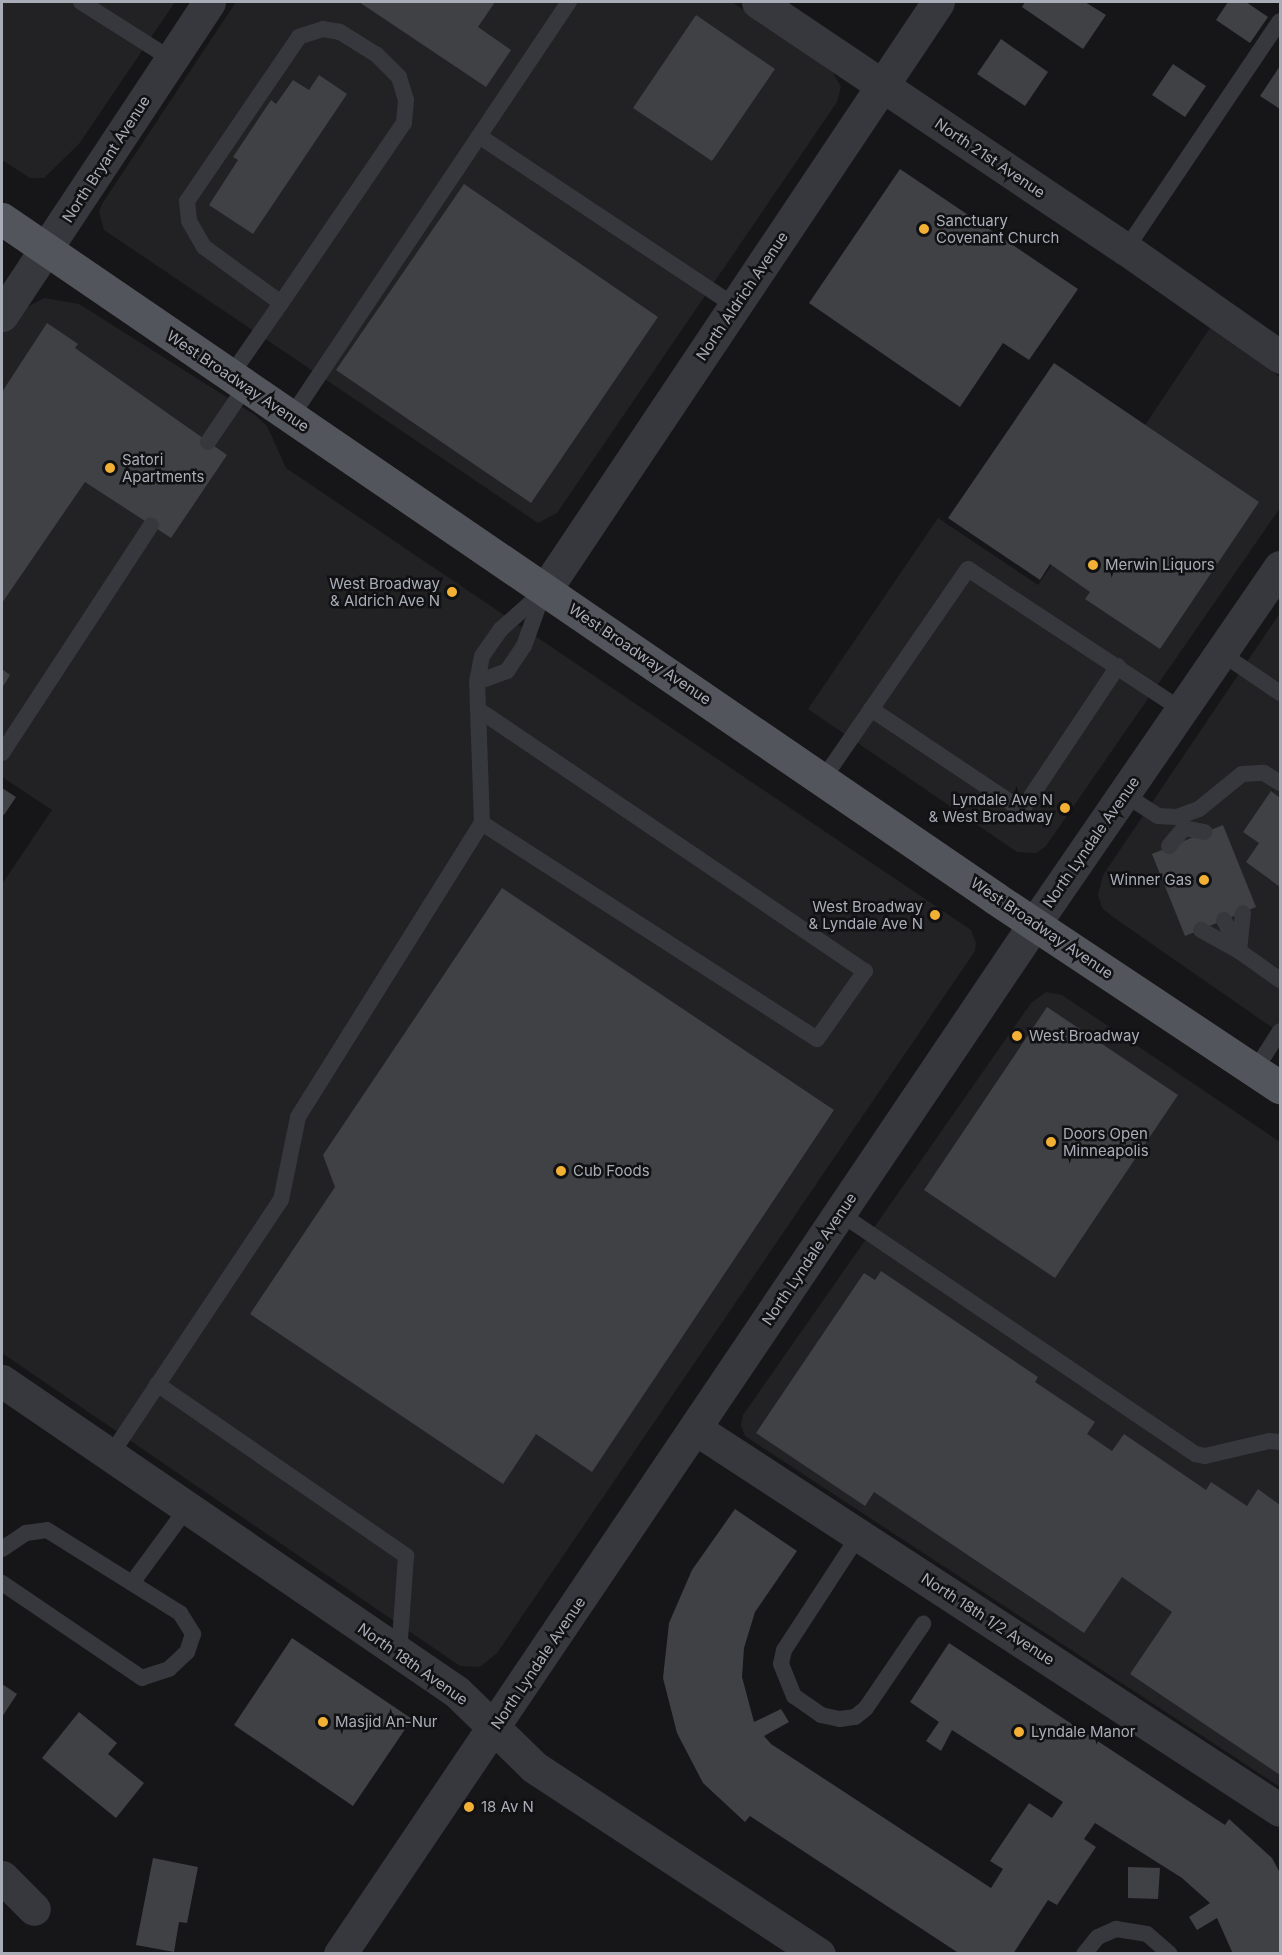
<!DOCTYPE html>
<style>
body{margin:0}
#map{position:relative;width:1282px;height:1955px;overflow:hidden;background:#161618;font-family:Inter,sans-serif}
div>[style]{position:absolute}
.built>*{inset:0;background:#222225}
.building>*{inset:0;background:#404145}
.service>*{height:16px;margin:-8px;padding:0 8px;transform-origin:8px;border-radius:8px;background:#37383d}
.minor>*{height:33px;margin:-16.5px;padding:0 16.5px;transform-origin:16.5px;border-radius:16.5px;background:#37383d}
.tertiary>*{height:33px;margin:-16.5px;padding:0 16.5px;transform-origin:16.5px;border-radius:16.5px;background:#37383d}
.primary>*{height:33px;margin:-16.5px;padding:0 16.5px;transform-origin:16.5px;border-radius:16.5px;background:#53555c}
.dots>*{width:16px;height:16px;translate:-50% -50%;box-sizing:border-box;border:3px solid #111113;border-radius:50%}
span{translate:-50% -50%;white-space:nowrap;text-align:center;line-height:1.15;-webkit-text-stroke:5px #111113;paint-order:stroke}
.street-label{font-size:15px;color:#a8adb8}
.poi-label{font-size:15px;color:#a8adb8}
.left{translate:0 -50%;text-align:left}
.right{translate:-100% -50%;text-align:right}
.frame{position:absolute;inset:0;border:3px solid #a8adb8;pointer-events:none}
</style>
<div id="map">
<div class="built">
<i style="clip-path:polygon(2px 2px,175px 2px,79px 144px,44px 178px,30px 178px,2px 160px)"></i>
<i style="clip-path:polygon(236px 2px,732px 2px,831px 69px,841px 87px,837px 102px,557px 513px,538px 523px,104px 230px,99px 212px,102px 204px)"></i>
<i style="clip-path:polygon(44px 298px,79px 304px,255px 415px,267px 426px,286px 468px,971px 930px,976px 943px,975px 951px,497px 1653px,480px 1667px,460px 1666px,2px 1353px,2px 884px,52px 810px,2px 777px,2px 334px,15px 314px)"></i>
<i style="clip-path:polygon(1210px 328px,1280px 377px,1280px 508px,1046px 846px,1036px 853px,1017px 852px,808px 709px,938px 518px,1038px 585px)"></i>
<i style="clip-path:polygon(1280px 613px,1280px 1033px,1113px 917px,1102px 908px,1098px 895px,1103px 875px)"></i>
<i style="clip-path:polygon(1046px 992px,1062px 995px,1280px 1142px,1280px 1787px,745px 1436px,741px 1425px,743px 1415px,1031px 1003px)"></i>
</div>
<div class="building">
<i style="clip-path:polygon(359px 2px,495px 2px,478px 27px,511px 50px,486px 87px)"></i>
<i style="clip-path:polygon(1025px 2px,1085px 2px,1106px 15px,1083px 49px,1022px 7px)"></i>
<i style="clip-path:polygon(1228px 2px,1246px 2px,1268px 17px,1250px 43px,1216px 20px)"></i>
<i style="clip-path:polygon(696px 15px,775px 69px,712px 161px,633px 108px)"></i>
<i style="clip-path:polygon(1001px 39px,1048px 72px,1025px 106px,977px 74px)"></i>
<i style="clip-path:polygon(1173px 64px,1206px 86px,1185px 117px,1152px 95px)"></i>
<i style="clip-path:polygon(1280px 66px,1280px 109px,1260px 96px)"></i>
<i style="clip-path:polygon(319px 75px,347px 94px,253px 234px,209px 205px,238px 160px,233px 157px,271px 100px,276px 104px,293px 80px,309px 90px)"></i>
<i style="clip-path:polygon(900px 169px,1078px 289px,1029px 360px,1003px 343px,960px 407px,809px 303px)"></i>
<i style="clip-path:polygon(464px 184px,658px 317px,531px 503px,336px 370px)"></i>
<i style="clip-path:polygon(47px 323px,78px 344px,75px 348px,227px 455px,171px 538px,85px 482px,2px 603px,2px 392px)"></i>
<i style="clip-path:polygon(1054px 363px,1259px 502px,1160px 649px,1085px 599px,1090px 592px,1050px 564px,1040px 580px,948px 518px)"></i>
<i style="clip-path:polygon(2px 669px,10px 675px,2px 688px)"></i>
<i style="clip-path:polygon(2px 788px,16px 797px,4px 815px,2px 814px)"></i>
<i style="clip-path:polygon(1271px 791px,1280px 798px,1280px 887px,1246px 862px,1259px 843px,1243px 832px)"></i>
<i style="clip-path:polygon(1223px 825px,1256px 907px,1185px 936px,1152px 854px)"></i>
<i style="clip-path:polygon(502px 888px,834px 1110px,592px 1472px,536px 1434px,503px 1484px,250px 1314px,335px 1187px,323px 1155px)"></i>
<i style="clip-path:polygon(1047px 1007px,1178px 1095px,1055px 1278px,924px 1190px)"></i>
<i style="clip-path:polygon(881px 1271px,1038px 1377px,1035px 1382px,1095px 1422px,1087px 1434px,1112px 1451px,1124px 1434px,1206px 1490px,1211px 1482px,1247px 1506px,1258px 1489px,1280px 1505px,1280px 1775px,1130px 1674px,1172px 1612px,1122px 1577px,1084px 1633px,874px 1492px,865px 1506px,756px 1433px,864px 1273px,875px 1280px)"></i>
<i style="clip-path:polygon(735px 1509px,797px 1551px,755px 1612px,744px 1648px,742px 1677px,754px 1722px,781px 1709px,789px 1722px,764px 1736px,771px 1744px,991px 1888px,1003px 1869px,990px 1861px,1029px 1803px,1052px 1818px,1063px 1802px,952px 1730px,941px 1751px,926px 1741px,939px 1722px,910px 1702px,949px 1643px,1225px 1825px,1229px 1819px,1272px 1858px,1280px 1873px,1280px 1954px,1233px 1954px,1217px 1918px,1197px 1930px,1189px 1917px,1210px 1903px,1182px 1878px,1095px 1823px,1084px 1839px,1096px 1847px,1057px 1905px,1048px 1900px,1013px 1954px,960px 1954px,750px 1816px,745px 1822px,703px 1783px,677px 1733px,663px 1678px,669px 1623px,692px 1570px)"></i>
<i style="clip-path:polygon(292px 1638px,412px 1719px,353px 1806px,234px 1725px)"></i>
<i style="clip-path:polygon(2px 1684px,17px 1694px,2px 1717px)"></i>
<i style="clip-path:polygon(79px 1712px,117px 1743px,108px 1754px,144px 1783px,116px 1818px,42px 1758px)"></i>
<i style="clip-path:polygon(153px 1858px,198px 1867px,187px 1923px,179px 1922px,174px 1952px,136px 1945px)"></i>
<i style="clip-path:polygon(1128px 1867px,1160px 1868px,1158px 1899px,1128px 1898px)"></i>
</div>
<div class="service">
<i style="left:81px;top:2px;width:107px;rotate:32.3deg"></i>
<i style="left:479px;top:136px;width:307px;rotate:33.6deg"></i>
<i style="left:1126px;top:249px;width:275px;rotate:-56deg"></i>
<i style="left:231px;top:375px;width:88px;rotate:-55.2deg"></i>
<i style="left:281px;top:303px;width:218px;rotate:-55.7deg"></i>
<i style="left:404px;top:123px;width:23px;rotate:-85deg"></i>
<i style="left:406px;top:100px;width:24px;rotate:-107deg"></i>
<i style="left:399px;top:77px;width:31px;rotate:-135deg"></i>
<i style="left:377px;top:55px;width:44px;rotate:-148.1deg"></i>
<i style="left:340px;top:32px;width:17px;rotate:-170deg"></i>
<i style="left:323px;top:29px;width:25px;rotate:162deg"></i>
<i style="left:299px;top:37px;width:199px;rotate:124.3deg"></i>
<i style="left:187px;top:201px;width:20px;rotate:84deg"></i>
<i style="left:189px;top:221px;width:30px;rotate:60deg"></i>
<i style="left:204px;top:247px;width:95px;rotate:36deg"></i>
<i style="left:291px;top:417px;width:500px;rotate:-56.2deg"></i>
<i style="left:208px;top:442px;width:68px;rotate:-55.8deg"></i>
<i style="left:1221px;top:653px;width:71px;rotate:34.1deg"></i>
<i style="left:477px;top:682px;width:32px;rotate:-20deg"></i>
<i style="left:507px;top:671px;width:30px;rotate:-56deg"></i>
<i style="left:524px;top:646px;width:56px;rotate:-70.3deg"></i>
<i style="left:871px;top:709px;width:182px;rotate:33.8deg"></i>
<i style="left:1022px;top:810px;width:173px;rotate:-56.3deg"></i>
<i style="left:479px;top:710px;width:466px;rotate:34.1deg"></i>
<i style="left:865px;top:971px;width:83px;rotate:125.2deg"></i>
<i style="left:817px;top:1039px;width:399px;rotate:-147.2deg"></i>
<i style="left:2px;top:753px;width:272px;rotate:-56.8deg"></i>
<i style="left:823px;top:779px;width:255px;rotate:-55.4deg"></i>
<i style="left:968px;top:569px;width:256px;rotate:33.4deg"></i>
<i style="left:1124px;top:794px;width:40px;rotate:32.9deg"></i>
<i style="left:1158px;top:816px;width:19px;rotate:3deg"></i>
<i style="left:1177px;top:817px;width:23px;rotate:-20deg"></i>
<i style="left:1199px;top:809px;width:55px;rotate:-39.1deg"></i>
<i style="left:1242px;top:774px;width:22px;rotate:-3deg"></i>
<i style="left:1264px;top:773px;width:19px;rotate:32deg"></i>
<i style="left:1169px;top:846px;width:23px;rotate:-50deg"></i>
<i style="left:1184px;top:828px;width:21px;rotate:11deg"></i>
<i style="left:1224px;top:920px;width:34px;rotate:64deg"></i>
<i style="left:1239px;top:951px;width:50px;rotate:35.3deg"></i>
<i style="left:1201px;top:930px;width:43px;rotate:28.9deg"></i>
<i style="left:1239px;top:951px;width:38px;rotate:-84deg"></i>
<i style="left:1255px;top:1070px;width:46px;rotate:-57.3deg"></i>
<i style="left:841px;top:1214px;width:429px;rotate:34.1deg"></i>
<i style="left:1196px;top:1454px;width:9px;rotate:13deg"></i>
<i style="left:1205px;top:1456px;width:66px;rotate:-13.2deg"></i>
<i style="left:1269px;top:1441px;width:11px;rotate:5deg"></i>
<i style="left:157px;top:1384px;width:303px;rotate:34.6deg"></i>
<i style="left:406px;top:1556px;width:97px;rotate:94.1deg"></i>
<i style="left:110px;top:1456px;width:308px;rotate:-56.3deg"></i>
<i style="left:281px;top:1200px;width:85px;rotate:-78.4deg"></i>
<i style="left:298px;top:1117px;width:347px;rotate:-58deg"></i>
<i style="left:482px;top:823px;width:141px;rotate:-92deg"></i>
<i style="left:477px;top:682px;width:26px;rotate:-79deg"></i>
<i style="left:482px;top:656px;width:32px;rotate:-55deg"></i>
<i style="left:500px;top:630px;width:60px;rotate:-41.6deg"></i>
<i style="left:859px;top:1535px;width:137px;rotate:123.1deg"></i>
<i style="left:784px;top:1650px;width:14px;rotate:102deg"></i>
<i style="left:781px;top:1664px;width:35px;rotate:68deg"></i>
<i style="left:794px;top:1696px;width:33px;rotate:35deg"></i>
<i style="left:821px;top:1715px;width:19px;rotate:12deg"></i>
<i style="left:840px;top:1719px;width:15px;rotate:-8deg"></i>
<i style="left:855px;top:1717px;width:14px;rotate:-39deg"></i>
<i style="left:866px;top:1708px;width:102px;rotate:-55.8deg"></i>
<i style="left:2px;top:1549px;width:29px;rotate:-34deg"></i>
<i style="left:26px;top:1533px;width:21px;rotate:-8deg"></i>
<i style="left:47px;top:1530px;width:157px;rotate:32deg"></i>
<i style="left:180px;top:1613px;width:25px;rotate:58deg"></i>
<i style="left:193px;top:1634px;width:19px;rotate:108deg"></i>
<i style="left:187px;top:1652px;width:25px;rotate:137deg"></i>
<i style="left:169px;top:1669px;width:28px;rotate:162deg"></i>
<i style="left:142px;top:1678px;width:169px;rotate:-145.8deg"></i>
<i style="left:132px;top:1583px;width:93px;rotate:-53.7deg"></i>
<i style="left:1084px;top:1954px;width:22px;rotate:-51deg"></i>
<i style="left:1098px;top:1937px;width:20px;rotate:-24deg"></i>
<i style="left:1116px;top:1929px;width:31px;rotate:9deg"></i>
<i style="left:1147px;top:1934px;width:30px;rotate:41deg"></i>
</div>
<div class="minor">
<i style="left:758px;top:2px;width:443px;rotate:33.9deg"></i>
<i style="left:1126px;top:249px;width:188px;rotate:35deg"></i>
<i style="left:2px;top:315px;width:375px;rotate:-56.5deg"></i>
<i style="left:545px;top:590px;width:707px;rotate:-56.24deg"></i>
<i style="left:2px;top:1381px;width:551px;rotate:34.35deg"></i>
<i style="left:457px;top:1692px;width:107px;rotate:44.2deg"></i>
<i style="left:534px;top:1767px;width:341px;rotate:33.3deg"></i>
<i style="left:696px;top:1429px;width:697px;rotate:33.12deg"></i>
<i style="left:2px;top:1877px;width:45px;rotate:45deg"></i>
</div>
<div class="tertiary">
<i style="left:340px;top:1954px;width:1243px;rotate:-56.02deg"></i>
<i style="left:1035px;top:923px;width:432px;rotate:-55.5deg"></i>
</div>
<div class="primary">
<i style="left:2px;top:219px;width:1203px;rotate:34.36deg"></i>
<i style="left:995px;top:898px;width:342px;rotate:33.6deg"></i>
</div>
<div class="dots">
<i style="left:924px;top:229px;background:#f2b134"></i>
<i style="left:110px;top:468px;background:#f2b134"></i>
<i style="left:1093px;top:565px;background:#f2b134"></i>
<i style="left:452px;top:592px;background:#f2b134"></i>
<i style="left:1065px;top:808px;background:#f2b134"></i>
<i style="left:1204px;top:880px;background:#f2b134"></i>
<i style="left:935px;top:915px;background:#f2b134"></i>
<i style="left:1017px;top:1036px;background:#f2b134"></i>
<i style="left:1051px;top:1142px;background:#f2b134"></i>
<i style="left:561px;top:1171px;background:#f2b134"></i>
<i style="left:323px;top:1722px;background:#f2b134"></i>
<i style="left:1019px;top:1732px;background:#f2b134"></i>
<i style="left:469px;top:1807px;background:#f2b134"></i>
</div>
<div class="street-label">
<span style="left:990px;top:158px;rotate:34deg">North 21st Avenue</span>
<span style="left:106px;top:159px;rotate:-57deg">North Bryant Avenue</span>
<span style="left:742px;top:296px;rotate:-56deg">North Aldrich Avenue</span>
<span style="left:238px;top:381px;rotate:34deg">West Broadway Avenue</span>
<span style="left:640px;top:654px;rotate:34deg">West Broadway Avenue</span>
<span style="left:1091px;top:842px;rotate:-55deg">North Lyndale Avenue</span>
<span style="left:1042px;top:928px;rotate:34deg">West Broadway Avenue</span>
<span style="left:809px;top:1259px;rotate:-56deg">North Lyndale Avenue</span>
<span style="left:988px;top:1619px;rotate:33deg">North 18th 1/2 Avenue</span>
<span style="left:538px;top:1663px;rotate:-56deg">North Lyndale Avenue</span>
<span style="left:413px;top:1664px;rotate:35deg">North 18th Avenue</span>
</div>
<div class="poi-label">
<span class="left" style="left:936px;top:229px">Sanctuary<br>Covenant Church</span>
<span class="left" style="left:122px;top:468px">Satori<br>Apartments</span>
<span class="left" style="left:1105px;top:565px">Merwin Liquors</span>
<span class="right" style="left:440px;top:592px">West Broadway<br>&amp; Aldrich Ave N</span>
<span class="right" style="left:1053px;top:808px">Lyndale Ave N<br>&amp; West Broadway</span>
<span class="right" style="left:1192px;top:880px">Winner Gas</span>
<span class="right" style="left:923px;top:915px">West Broadway<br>&amp; Lyndale Ave N</span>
<span class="left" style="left:1029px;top:1036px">West Broadway</span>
<span class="left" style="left:1063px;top:1142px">Doors Open<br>Minneapolis</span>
<span class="left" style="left:573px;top:1171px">Cub Foods</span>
<span class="left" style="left:335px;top:1722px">Masjid An-Nur</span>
<span class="left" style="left:1031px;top:1732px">Lyndale Manor</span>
<span class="left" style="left:481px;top:1807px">18 Av N</span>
</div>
<div class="frame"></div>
</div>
